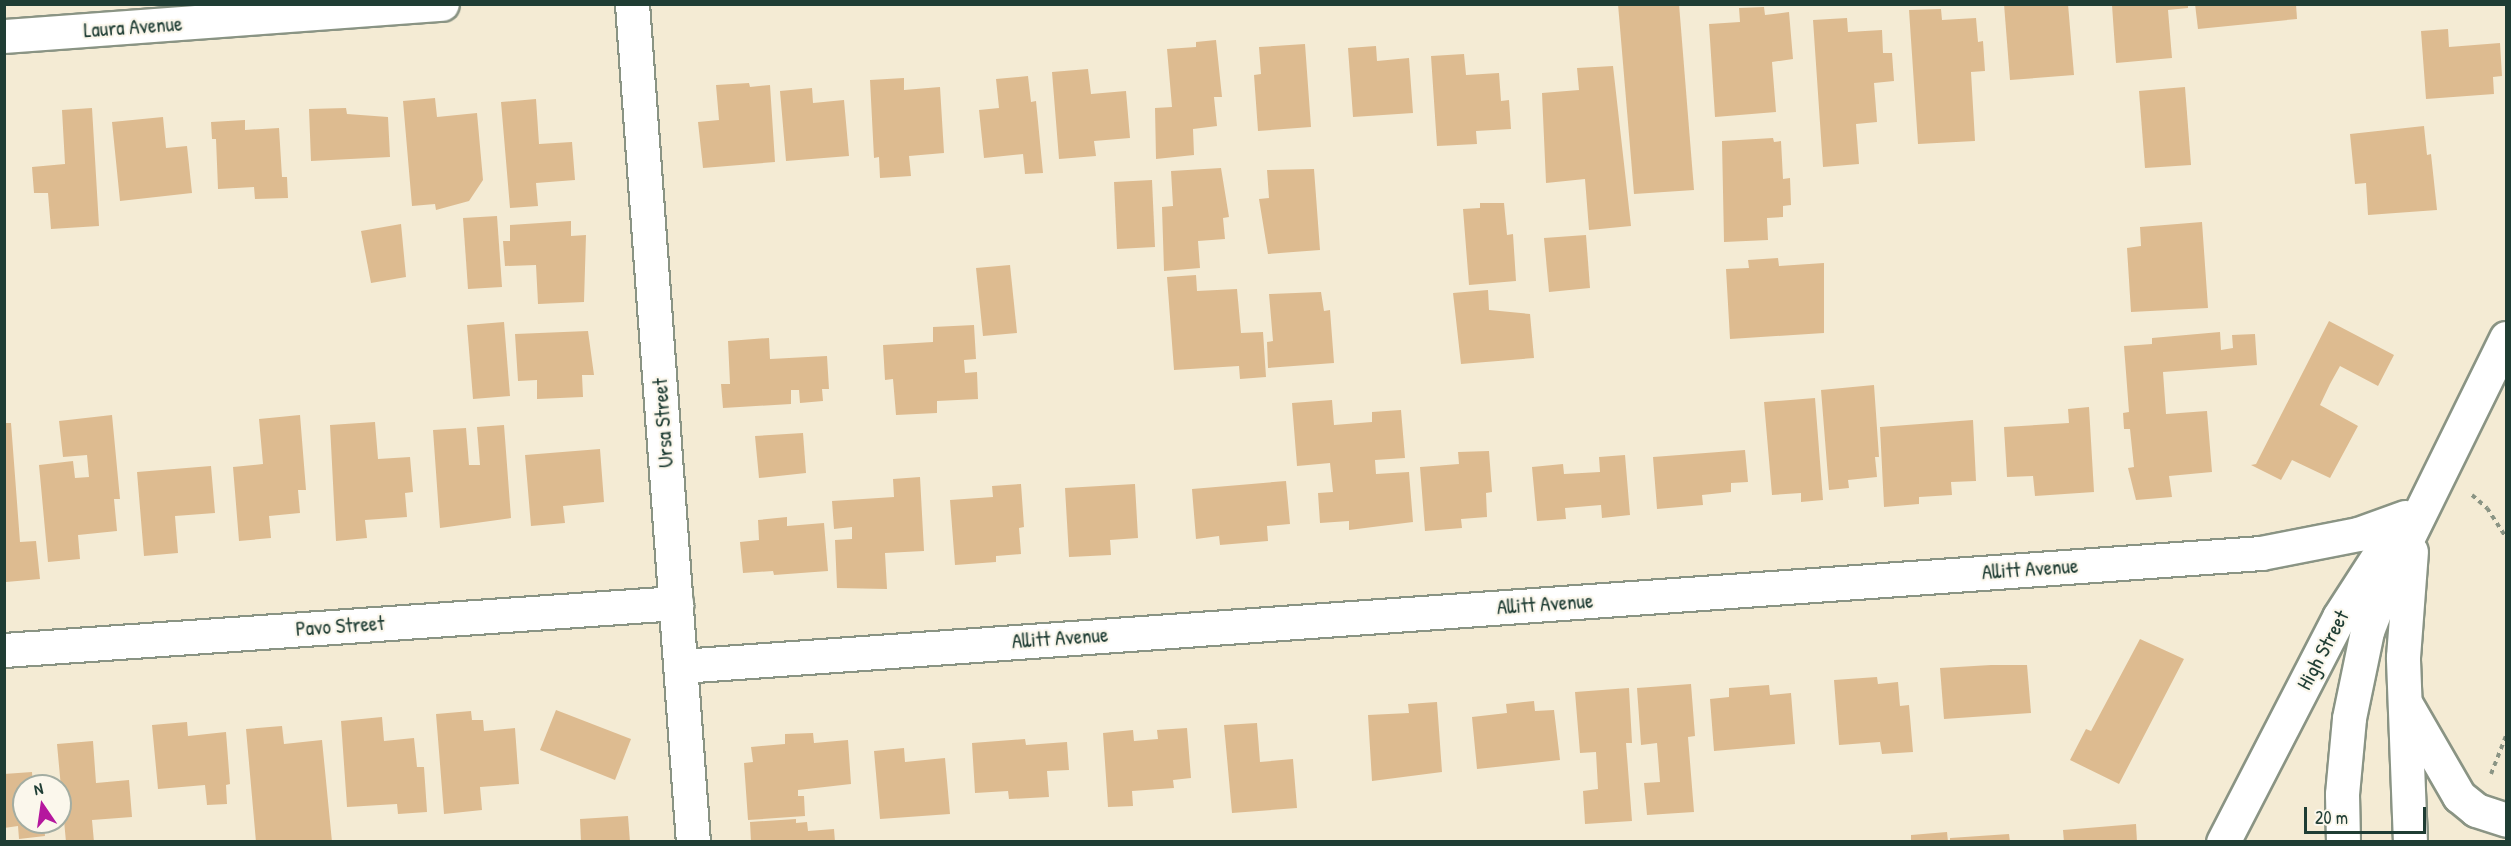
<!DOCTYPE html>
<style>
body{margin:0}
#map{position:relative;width:2511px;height:846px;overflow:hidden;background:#f4ebd4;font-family:"Patrick Hand",sans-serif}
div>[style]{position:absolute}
.building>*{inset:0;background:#ddbb90}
.path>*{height:4px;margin-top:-2px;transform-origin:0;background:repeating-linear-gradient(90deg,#8a9484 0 4.5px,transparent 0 9px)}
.roads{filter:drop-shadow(2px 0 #8a9484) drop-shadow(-2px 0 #8a9484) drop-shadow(0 2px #8a9484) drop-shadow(0 -2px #8a9484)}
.minor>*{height:33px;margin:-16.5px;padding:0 16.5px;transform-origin:16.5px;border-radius:16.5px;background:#fff}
span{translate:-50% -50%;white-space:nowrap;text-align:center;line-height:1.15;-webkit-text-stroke:4.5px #fbf7ec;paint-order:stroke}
.street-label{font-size:21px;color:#1f3d34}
.frame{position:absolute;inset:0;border:6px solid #1f3d34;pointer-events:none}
.north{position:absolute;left:12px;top:774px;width:60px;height:60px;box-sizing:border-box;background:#fbf7ec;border:2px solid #a3ada2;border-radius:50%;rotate:347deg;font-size:16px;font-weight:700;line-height:24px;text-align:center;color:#1f3d34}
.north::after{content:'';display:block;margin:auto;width:21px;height:27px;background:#b5179e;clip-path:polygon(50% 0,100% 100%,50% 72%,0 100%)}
.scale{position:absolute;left:2304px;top:807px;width:122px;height:27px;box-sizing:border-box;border:3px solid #1f3d34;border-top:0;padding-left:8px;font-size:18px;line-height:21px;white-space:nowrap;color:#1f3d34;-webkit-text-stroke:4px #fbf7ec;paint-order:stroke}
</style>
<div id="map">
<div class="building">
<i style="clip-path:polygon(1618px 4px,1679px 4px,1694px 190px,1634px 194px)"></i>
<i style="clip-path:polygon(2004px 4px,2068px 4px,2074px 75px,2010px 80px)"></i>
<i style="clip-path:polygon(2195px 4px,2296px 4px,2297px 19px,2198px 29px)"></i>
<i style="clip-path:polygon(2112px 5px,2188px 5px,2188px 8px,2168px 10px,2172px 58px,2116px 63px)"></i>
<i style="clip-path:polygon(1764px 7px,1765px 15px,1789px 12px,1793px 59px,1772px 62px,1776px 112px,1715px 117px,1709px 24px,1740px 22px,1739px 8px)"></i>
<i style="clip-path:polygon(1941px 9px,1942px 20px,1976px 18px,1978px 42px,1983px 41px,1985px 71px,1971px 72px,1975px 141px,1918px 144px,1909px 10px)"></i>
<i style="clip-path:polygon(1847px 18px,1848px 32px,1882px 30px,1883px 53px,1892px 53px,1894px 81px,1874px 83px,1877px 122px,1856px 124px,1859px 164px,1823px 167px,1813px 20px)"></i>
<i style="clip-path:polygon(2448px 29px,2449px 47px,2500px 43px,2502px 76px,2493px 77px,2494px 94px,2426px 99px,2421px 31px)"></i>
<i style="clip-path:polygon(1216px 40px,1222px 97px,1214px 97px,1217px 126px,1193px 129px,1194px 155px,1156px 159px,1155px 108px,1172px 107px,1167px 49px,1196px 47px,1196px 42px)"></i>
<i style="clip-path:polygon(1305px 44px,1311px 127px,1258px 131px,1254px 75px,1261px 74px,1259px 47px)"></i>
<i style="clip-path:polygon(1376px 46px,1377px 61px,1409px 58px,1413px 113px,1353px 117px,1348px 48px)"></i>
<i style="clip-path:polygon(1464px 54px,1466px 75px,1499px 73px,1501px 101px,1509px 100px,1511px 129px,1476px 131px,1477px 144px,1437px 146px,1431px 56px)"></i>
<i style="clip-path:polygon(1613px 66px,1631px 226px,1589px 230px,1585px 179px,1546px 183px,1542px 93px,1579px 90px,1577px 68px)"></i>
<i style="clip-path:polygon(1088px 69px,1091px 94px,1126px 91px,1130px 138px,1094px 141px,1096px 156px,1059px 159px,1052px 72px)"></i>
<i style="clip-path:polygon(1028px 76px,1031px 102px,1036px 101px,1043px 173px,1025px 174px,1023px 154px,984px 158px,979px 110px,999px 108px,996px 79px)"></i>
<i style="clip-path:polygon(904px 78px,904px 90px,940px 87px,944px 153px,909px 156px,911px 176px,880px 178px,879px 157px,874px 158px,870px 80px)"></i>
<i style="clip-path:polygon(749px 83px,750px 87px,770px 85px,775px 162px,703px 168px,698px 122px,719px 120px,716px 85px)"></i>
<i style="clip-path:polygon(2185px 87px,2191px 165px,2145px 168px,2139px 91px)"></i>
<i style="clip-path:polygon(812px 88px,813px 103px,844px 100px,849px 156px,786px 161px,780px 91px)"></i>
<i style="clip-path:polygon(435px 98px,437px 117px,477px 113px,483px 180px,469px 201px,436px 210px,435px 204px,412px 206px,403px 101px)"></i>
<i style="clip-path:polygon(536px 99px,539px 144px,572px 142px,575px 180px,536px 183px,538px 206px,510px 208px,501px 102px)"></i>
<i style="clip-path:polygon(92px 108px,99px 226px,51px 229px,48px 193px,34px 193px,32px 167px,65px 164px,62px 110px)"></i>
<i style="clip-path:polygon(346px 108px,347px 114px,388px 117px,390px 157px,311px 161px,309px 109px)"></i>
<i style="clip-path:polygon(163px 117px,166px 148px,187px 146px,192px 193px,120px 201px,112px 122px)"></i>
<i style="clip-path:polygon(245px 120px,245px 130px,279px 128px,282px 177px,287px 177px,288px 198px,255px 199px,254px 187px,218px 189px,216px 139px,212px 139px,211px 122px)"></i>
<i style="clip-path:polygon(2424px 126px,2427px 155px,2431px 154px,2437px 210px,2368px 215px,2366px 183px,2355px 184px,2350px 134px)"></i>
<i style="clip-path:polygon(1773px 138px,1774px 142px,1781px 141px,1783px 179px,1790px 178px,1791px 205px,1783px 206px,1783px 217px,1767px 218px,1768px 240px,1724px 242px,1722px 141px)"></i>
<i style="clip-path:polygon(1221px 168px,1229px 217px,1223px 218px,1225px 239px,1198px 241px,1200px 268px,1164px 271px,1162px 207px,1173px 206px,1171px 171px)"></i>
<i style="clip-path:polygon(1314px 169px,1320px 250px,1268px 254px,1259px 199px,1269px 198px,1267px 170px)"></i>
<i style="clip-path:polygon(1152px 180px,1155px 247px,1117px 249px,1114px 182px)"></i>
<i style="clip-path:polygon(1480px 203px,1504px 203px,1507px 235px,1513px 234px,1516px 281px,1469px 285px,1463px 209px,1480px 208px)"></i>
<i style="clip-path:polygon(497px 216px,502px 287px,468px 289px,463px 218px)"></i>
<i style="clip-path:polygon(571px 221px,571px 236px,586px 235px,584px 302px,538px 304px,536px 265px,505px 266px,503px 241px,510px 241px,510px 225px)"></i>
<i style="clip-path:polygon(2202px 222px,2208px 308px,2131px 312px,2127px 248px,2141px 246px,2140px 227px)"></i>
<i style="clip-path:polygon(401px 224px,406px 277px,371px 283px,361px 231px)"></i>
<i style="clip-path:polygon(1586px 235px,1590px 288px,1549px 292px,1544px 238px)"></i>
<i style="clip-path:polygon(1778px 258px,1779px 266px,1824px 263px,1824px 333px,1730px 339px,1726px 269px,1749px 268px,1748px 260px)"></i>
<i style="clip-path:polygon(1010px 265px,1017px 333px,983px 336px,976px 268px)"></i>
<i style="clip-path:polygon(1196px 275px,1197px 291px,1237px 289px,1241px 333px,1263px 332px,1266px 377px,1240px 379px,1239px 366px,1174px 370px,1167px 277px)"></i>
<i style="clip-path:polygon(1488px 290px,1489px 310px,1530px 314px,1534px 358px,1461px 364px,1453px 293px)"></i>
<i style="clip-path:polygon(1321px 292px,1324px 311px,1330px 310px,1334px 363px,1268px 368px,1267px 342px,1273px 341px,1269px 294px)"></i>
<i style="clip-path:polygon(2329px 321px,2394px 355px,2378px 386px,2340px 366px,2330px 384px,2320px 405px,2358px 426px,2330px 478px,2292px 460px,2281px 480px,2251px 465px,2256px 464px)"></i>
<i style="clip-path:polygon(504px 322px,510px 396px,473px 399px,467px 325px)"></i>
<i style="clip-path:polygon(974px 325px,976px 359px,964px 360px,965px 373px,977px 372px,978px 399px,937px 401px,937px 413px,896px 415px,893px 379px,885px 380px,883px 345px,933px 342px,933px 327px)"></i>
<i style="clip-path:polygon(588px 331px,594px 375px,582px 375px,583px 397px,537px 399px,537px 380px,518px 381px,515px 334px)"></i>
<i style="clip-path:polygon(2220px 332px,2221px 350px,2233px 348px,2232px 335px,2255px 334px,2257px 365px,2163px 372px,2166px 414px,2207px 411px,2212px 472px,2169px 476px,2172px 497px,2136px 500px,2128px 468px,2134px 467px,2130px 429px,2124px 429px,2123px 413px,2129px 412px,2124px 346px,2152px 344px,2152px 338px)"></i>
<i style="clip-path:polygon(769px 338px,770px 359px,827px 356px,829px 389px,822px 389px,823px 401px,800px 403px,799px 390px,791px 390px,791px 404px,723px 408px,721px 384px,730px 384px,728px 341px)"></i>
<i style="clip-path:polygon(1874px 385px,1879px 457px,1875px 457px,1877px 477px,1848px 480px,1849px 488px,1829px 490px,1821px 390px)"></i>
<i style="clip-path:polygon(1815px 398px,1823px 500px,1801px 502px,1801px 493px,1772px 495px,1764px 402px)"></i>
<i style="clip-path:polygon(1332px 400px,1334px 425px,1372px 422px,1372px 412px,1401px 410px,1405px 458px,1375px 460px,1376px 474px,1409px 472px,1413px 522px,1349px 530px,1349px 521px,1320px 523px,1318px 493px,1333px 492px,1330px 463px,1297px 466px,1292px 403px)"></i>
<i style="clip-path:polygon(2089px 407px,2094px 492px,2035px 496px,2033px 476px,2007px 477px,2004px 427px,2069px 423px,2068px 409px)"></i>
<i style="clip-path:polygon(112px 415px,120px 499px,114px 499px,117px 531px,78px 535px,80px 559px,48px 562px,39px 465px,73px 461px,75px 478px,89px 477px,87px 455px,63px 457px,59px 421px)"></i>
<i style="clip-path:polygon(300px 415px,306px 490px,298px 490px,300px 513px,269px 516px,271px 538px,239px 541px,233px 467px,263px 464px,259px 419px)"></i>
<i style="clip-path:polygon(1973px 420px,1976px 481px,1951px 482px,1952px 495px,1919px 497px,1919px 504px,1884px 507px,1880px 427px)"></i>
<i style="clip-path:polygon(375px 422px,378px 459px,410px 457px,413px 492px,405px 493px,407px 517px,365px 520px,367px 538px,336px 541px,330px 425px)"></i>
<i style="clip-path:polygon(4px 423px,11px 423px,20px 542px,36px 541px,40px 579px,6px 582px)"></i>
<i style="clip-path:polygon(504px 425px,511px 518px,440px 528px,433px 430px,466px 428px,469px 465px,480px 465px,477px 427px)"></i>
<i style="clip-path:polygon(803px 433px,806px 473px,759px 478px,755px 436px)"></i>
<i style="clip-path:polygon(600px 449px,604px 502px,563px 506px,565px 523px,531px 526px,525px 455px)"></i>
<i style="clip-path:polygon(1745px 450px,1748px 482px,1731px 483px,1731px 492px,1702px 495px,1703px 505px,1657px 509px,1653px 457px)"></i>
<i style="clip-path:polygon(1489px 451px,1492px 492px,1486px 493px,1487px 517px,1461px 519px,1462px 528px,1425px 531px,1420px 467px,1459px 464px,1458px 452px)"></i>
<i style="clip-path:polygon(1625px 455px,1630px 515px,1602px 518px,1601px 505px,1565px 508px,1566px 519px,1537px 521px,1532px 467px,1563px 464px,1564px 474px,1600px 472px,1599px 457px)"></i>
<i style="clip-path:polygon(211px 466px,215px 513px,175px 516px,178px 553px,144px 556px,137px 472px)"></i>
<i style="clip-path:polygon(920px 477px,924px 551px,885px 553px,887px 589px,837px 588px,835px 540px,852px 539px,852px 527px,834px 529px,832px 501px,894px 497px,893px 479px)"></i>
<i style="clip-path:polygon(1286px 481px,1290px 524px,1267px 526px,1268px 541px,1220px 545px,1219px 536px,1196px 539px,1192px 489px)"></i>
<i style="clip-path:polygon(1021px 484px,1024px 527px,1019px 528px,1021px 554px,996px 556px,996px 562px,955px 565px,950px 500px,993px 497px,992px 486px)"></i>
<i style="clip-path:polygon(1135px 484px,1138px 538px,1110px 540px,1111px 555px,1069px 557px,1065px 488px)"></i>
<i style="clip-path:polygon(787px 517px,787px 526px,824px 523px,828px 571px,774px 575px,773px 571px,743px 573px,740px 542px,759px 540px,758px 520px)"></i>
<i style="clip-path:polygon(2140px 639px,2184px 659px,2119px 784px,2070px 760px,2086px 729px,2091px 731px)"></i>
<i style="clip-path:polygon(1991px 665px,2027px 665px,2031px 713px,1944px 719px,1940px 668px)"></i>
<i style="clip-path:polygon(1877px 677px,1878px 684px,1898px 682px,1900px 706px,1909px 705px,1913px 752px,1882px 754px,1880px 742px,1839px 745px,1834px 680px)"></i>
<i style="clip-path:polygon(1691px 684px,1695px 736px,1688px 737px,1694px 812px,1647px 815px,1644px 783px,1660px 782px,1657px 743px,1641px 745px,1637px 688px)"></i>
<i style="clip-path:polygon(1769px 685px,1770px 695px,1791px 693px,1795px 744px,1714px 751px,1710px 699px,1729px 697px,1729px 688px)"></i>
<i style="clip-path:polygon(1629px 688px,1632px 743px,1626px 743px,1632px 821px,1585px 824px,1583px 791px,1598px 789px,1596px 752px,1580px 753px,1575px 692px)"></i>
<i style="clip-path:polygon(1534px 701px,1535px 711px,1554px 710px,1560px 760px,1477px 769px,1472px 717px,1507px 713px,1506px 704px)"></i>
<i style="clip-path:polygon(1437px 702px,1442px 772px,1372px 781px,1368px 715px,1409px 713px,1408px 704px)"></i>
<i style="clip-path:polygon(556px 710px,631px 739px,615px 780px,540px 750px)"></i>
<i style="clip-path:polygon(471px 711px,472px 720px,483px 720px,484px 731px,515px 728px,519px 784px,480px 787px,482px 810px,444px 814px,436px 714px)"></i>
<i style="clip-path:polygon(382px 717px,384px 741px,414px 738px,417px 767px,424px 767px,427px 812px,398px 814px,397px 804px,347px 807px,341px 721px)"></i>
<i style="clip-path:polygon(187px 722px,188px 736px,226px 732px,230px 784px,226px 785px,227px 804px,207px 805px,205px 785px,158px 789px,152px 725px)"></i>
<i style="clip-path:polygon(1257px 723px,1260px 762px,1293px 759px,1297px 808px,1232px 813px,1224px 725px)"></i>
<i style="clip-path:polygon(282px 726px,284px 744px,322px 740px,332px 842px,256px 842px,246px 729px)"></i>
<i style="clip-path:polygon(1187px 728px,1191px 778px,1173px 780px,1174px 788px,1132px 791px,1133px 806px,1108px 807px,1103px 733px,1133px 730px,1134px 741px,1158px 739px,1157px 730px)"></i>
<i style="clip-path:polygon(813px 733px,814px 743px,848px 740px,851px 784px,798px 790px,798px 796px,804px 796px,805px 816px,748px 820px,744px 763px,753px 762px,751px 747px,785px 744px,785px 734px)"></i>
<i style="clip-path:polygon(1025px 739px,1026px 745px,1067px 742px,1069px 770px,1047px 771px,1049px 797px,1009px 799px,1008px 791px,975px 793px,972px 743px)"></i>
<i style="clip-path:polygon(93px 741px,96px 783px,129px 780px,132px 817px,92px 820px,94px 842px,66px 842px,57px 744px)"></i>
<i style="clip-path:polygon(904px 748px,905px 762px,945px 758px,950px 814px,880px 819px,874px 751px)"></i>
<i style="clip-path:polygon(32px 772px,33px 786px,24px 786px,24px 822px,44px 822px,45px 836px,19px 839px,18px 826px,4px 828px,4px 774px)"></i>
<i style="clip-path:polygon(628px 816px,630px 842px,581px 842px,580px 819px)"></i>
<i style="clip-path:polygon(796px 819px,796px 823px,807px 822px,808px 831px,834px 829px,835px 842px,751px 842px,750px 822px)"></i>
<i style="clip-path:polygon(2136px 824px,2137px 842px,2064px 842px,2063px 830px)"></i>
<i style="clip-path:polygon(1947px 832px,1948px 842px,1911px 842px,1911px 835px)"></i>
<i style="clip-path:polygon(2009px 834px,2010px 842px,1950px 842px,1950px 838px)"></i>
</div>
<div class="path">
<i style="left:2472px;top:495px;width:20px;rotate:41deg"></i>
<i style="left:2487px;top:508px;width:35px;rotate:57deg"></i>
<i style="left:2491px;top:774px;width:41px;rotate:-68.5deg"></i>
</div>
<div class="roads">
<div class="minor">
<i style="left:632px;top:4px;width:840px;rotate:85.84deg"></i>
<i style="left:4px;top:36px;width:439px;rotate:-4.2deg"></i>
<i style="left:4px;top:650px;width:674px;rotate:-4deg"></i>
<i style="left:681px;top:666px;width:1584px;rotate:-4.09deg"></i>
<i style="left:2261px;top:553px;width:99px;rotate:-11.1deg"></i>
<i style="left:2358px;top:534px;width:50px;rotate:-19.9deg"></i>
<i style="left:2407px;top:706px;width:104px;rotate:60deg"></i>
<i style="left:2459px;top:796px;width:22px;rotate:39deg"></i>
<i style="left:2476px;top:810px;width:32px;rotate:18deg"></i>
<i style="left:2223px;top:842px;width:253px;rotate:-62.7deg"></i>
<i style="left:2339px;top:617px;width:90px;rotate:-57.2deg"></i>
<i style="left:2343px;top:842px;width:48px;rotate:-91.2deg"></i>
<i style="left:2342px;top:794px;width:76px;rotate:-84.7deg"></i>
<i style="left:2349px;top:718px;width:89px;rotate:-78.3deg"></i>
<i style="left:2367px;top:631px;width:53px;rotate:-68.8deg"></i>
<i style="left:2386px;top:582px;width:272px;rotate:-63.8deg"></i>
<i style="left:2410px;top:842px;width:185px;rotate:-92.2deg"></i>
<i style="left:2403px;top:657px;width:106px;rotate:-85.7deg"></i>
</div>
</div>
<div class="street-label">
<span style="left:133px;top:27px;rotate:-4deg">Laura Avenue</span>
<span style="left:663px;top:423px;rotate:-94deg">Ursa Street</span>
<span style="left:2030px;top:569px;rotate:-4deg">Allitt Avenue</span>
<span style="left:1545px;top:604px;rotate:-4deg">Allitt Avenue</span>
<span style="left:340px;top:626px;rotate:-4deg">Pavo Street</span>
<span style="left:1060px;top:638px;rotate:-4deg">Allitt Avenue</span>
<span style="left:2323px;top:650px;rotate:-62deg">High Street</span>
</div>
<div class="frame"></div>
<div class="north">N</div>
<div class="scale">20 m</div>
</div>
